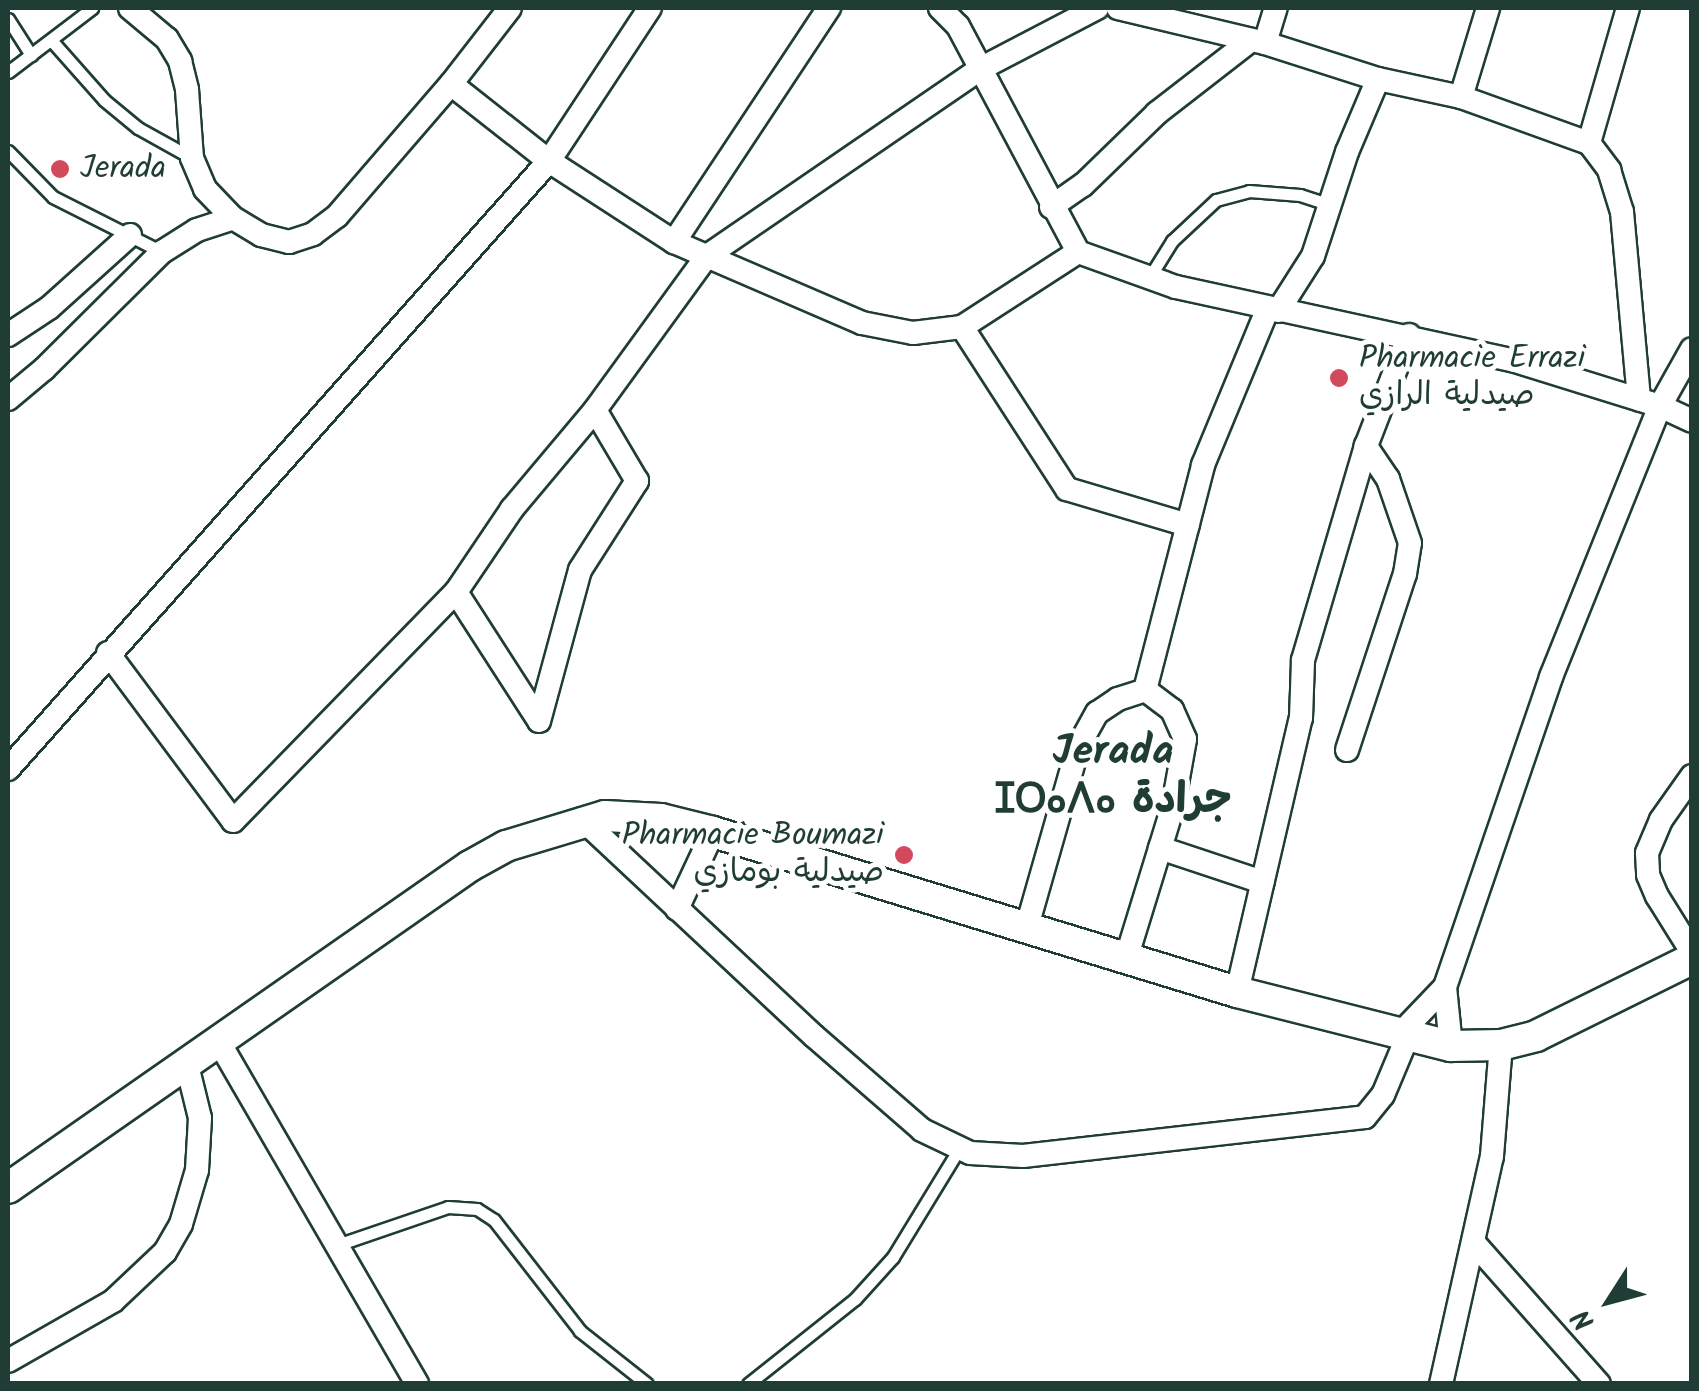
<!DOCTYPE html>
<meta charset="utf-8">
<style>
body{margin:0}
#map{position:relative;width:1699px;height:1391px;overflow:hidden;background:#fff;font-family:Kalam,"Playpen Sans Arabic","Noto Sans Tifinagh",sans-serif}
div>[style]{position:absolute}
.roads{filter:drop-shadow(2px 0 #1f3d34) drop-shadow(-2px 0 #1f3d34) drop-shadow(0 2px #1f3d34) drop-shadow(0 -2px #1f3d34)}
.lane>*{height:11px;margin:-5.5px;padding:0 5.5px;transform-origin:5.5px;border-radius:5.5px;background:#fff}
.street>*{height:22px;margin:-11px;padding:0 11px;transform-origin:11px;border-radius:11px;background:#fff}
.secondary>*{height:30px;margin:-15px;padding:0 15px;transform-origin:15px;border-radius:15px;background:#fff}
.dots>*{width:28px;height:28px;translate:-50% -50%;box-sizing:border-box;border:5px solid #fff;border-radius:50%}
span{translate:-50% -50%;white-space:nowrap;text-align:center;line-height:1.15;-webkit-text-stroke:10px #fff;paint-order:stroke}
.poi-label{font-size:32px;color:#1f3d34}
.left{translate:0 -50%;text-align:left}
.right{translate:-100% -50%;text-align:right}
.district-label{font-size:42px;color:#1f3d34;font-weight:700}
.frame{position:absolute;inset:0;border:10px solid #1f3d34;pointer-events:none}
.north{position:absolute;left:1559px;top:1251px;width:100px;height:100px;-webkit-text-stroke:8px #fff;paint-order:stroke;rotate:234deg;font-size:28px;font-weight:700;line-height:40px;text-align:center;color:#1f3d34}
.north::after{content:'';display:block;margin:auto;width:35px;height:45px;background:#1f3d34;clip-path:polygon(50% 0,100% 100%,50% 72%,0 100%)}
</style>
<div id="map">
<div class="roads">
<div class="lane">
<i style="left:8px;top:19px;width:43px;rotate:57.4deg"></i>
<i style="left:51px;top:40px;width:80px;rotate:48.5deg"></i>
<i style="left:104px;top:100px;width:44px;rotate:39.5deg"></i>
<i style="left:138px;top:128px;width:62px;rotate:29.1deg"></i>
<i style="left:8px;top:72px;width:106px;rotate:-37.3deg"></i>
<i style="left:8px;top:151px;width:64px;rotate:45.6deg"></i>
<i style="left:53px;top:197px;width:122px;rotate:26.8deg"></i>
<i style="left:1149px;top:278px;width:44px;rotate:-58.1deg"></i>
<i style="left:1172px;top:241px;width:60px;rotate:-43deg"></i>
<i style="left:1216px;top:200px;width:34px;rotate:-15deg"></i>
<i style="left:1249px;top:191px;width:51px;rotate:4.5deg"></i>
<i style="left:1300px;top:195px;width:33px;rotate:18deg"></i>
<i style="left:337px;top:1245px;width:117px;rotate:-18.9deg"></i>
<i style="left:448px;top:1207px;width:29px;rotate:4deg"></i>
<i style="left:477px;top:1209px;width:20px;rotate:33deg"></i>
<i style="left:494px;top:1220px;width:140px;rotate:52.2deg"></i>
<i style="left:580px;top:1331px;width:85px;rotate:38.3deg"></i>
<i style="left:748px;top:1384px;width:137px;rotate:-38.5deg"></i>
<i style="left:855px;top:1299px;width:57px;rotate:-47.9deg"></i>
<i style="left:893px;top:1257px;width:127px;rotate:-58.6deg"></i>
</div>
<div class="street">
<i style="left:130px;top:8px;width:48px;rotate:40deg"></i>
<i style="left:167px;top:39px;width:26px;rotate:59deg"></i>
<i style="left:180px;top:61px;width:30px;rotate:76deg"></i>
<i style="left:187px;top:90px;width:68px;rotate:85.8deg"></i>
<i style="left:192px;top:158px;width:34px;rotate:67deg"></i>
<i style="left:205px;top:189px;width:40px;rotate:46deg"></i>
<i style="left:233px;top:218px;width:33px;rotate:31deg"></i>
<i style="left:261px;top:235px;width:29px;rotate:14deg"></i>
<i style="left:289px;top:242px;width:25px;rotate:-18deg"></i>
<i style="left:313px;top:234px;width:30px;rotate:-37deg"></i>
<i style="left:337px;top:216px;width:174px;rotate:-49.2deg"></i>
<i style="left:451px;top:84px;width:96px;rotate:-52.2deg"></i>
<i style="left:940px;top:8px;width:25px;rotate:45deg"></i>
<i style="left:958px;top:26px;width:256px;rotate:62deg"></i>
<i style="left:1118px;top:8px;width:151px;rotate:13.4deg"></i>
<i style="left:1265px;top:43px;width:119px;rotate:17.7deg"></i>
<i style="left:1378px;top:79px;width:85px;rotate:12.2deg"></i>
<i style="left:1461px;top:97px;width:136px;rotate:19.8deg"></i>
<i style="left:1589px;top:143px;width:34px;rotate:53deg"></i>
<i style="left:1609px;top:170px;width:44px;rotate:72.8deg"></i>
<i style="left:1622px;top:212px;width:188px;rotate:84.8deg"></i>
<i style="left:1265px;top:43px;width:37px;rotate:-73deg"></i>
<i style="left:451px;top:84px;width:125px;rotate:38.2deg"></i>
<i style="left:549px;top:161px;width:149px;rotate:32.9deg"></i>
<i style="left:674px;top:242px;width:205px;rotate:23.3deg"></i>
<i style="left:862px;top:323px;width:52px;rotate:11.1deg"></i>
<i style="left:913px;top:333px;width:49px;rotate:-7deg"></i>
<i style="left:962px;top:327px;width:138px;rotate:-32.9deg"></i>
<i style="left:1078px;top:252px;width:104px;rotate:19.7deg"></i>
<i style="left:1176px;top:287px;width:344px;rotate:12.3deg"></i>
<i style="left:1512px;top:360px;width:155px;rotate:17.3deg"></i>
<i style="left:1660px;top:406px;width:35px;rotate:25deg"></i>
<i style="left:1461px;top:97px;width:93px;rotate:-73.1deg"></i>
<i style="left:1589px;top:143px;width:141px;rotate:-73.9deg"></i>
<i style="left:1051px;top:207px;width:39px;rotate:-35deg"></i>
<i style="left:1083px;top:185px;width:103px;rotate:-44.2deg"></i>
<i style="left:1157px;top:113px;width:119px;rotate:-37.8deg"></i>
<i style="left:674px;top:242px;width:281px;rotate:-56.5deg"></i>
<i style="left:1278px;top:311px;width:65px;rotate:-57.5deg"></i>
<i style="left:1313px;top:256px;width:109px;rotate:-71.9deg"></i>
<i style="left:1347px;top:152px;width:79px;rotate:-67deg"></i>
<i style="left:962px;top:327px;width:193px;rotate:57.1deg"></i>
<i style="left:1067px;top:489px;width:126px;rotate:16.6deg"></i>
<i style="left:8px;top:335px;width:49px;rotate:-33.4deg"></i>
<i style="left:49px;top:308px;width:109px;rotate:-42deg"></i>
<i style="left:8px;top:399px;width:47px;rotate:-39.8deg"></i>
<i style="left:44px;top:369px;width:166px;rotate:-44.8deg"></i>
<i style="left:162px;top:252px;width:41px;rotate:-32.2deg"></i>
<i style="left:197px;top:230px;width:38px;rotate:-18deg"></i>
<i style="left:456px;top:592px;width:153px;rotate:57.2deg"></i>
<i style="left:539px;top:721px;width:156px;rotate:-74.8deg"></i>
<i style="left:580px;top:570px;width:106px;rotate:-57.4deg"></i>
<i style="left:637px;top:481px;width:82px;rotate:-120.6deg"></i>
<i style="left:108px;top:653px;width:209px;rotate:53.3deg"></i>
<i style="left:233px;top:821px;width:320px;rotate:-45.8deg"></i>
<i style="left:456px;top:592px;width:100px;rotate:-56deg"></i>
<i style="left:512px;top:509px;width:129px;rotate:-50deg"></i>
<i style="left:595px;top:410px;width:190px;rotate:-54deg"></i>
<i style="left:707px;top:256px;width:333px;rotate:-34.4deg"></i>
<i style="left:982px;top:68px;width:130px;rotate:-27.6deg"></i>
<i style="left:1145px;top:690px;width:232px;rotate:-75.5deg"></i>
<i style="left:1203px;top:465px;width:170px;rotate:-67.5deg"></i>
<i style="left:1347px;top:750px;width:185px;rotate:-71.8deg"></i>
<i style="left:1405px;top:574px;width:31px;rotate:-81deg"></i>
<i style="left:1410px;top:543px;width:68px;rotate:-109deg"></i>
<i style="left:1388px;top:479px;width:40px;rotate:-124deg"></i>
<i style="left:8px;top:769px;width:814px;rotate:-48.34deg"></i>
<i style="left:549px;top:161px;width:183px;rotate:-56.6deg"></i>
<i style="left:1692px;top:776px;width:54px;rotate:125.2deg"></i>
<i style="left:1661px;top:820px;width:36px;rotate:113deg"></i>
<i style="left:1647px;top:853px;width:22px;rotate:87deg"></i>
<i style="left:1648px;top:875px;width:23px;rotate:67deg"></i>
<i style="left:1657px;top:896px;width:66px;rotate:58deg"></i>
<i style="left:582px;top:819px;width:318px;rotate:43.1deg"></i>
<i style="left:814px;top:1036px;width:143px;rotate:41deg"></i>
<i style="left:922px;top:1130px;width:53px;rotate:25.6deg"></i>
<i style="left:970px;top:1153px;width:53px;rotate:3.2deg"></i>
<i style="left:1023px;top:1156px;width:344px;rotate:-6.5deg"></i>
<i style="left:1365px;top:1117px;width:28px;rotate:-51deg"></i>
<i style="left:1383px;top:1095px;width:62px;rotate:-67.2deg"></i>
<i style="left:1160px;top:848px;width:108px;rotate:18.4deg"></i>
<i style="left:677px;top:909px;width:85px;rotate:-64.9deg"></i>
<i style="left:1026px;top:930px;width:190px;rotate:-74.1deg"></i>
<i style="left:1078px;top:747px;width:39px;rotate:-61deg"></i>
<i style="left:1097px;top:713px;width:25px;rotate:-34deg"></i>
<i style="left:1118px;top:699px;width:28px;rotate:-18deg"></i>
<i style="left:1126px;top:959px;width:160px;rotate:-72.9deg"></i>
<i style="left:1173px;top:806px;width:68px;rotate:-79.8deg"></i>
<i style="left:1185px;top:739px;width:32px;rotate:-114deg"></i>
<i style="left:1172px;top:710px;width:34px;rotate:-143deg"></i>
<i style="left:1237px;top:992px;width:281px;rotate:-76.9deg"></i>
<i style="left:1301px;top:718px;width:58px;rotate:-88deg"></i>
<i style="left:1303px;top:660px;width:223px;rotate:-73.6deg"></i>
<i style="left:1366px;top:446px;width:119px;rotate:-68.8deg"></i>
<i style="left:1398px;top:1036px;width:68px;rotate:-46.2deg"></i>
<i style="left:219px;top:1042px;width:395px;rotate:59.9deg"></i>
<i style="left:1451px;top:1046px;width:59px;rotate:-95.8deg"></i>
<i style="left:1445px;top:987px;width:328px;rotate:-71.1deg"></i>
<i style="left:1551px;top:677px;width:292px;rotate:-68.1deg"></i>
<i style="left:1660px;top:406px;width:65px;rotate:-60.7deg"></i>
<i style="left:1475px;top:1244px;width:187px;rotate:48.5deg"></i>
<i style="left:8px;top:1361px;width:121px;rotate:-29.7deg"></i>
<i style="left:113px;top:1301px;width:71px;rotate:-43.3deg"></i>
<i style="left:165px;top:1252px;width:32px;rotate:-60deg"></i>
<i style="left:181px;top:1224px;width:56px;rotate:-73.5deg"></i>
<i style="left:197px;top:1170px;width:52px;rotate:-86.7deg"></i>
<i style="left:200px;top:1118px;width:55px;rotate:-103.8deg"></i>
<i style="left:1441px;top:1384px;width:234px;rotate:-77.4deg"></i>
<i style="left:1492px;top:1156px;width:111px;rotate:-85.4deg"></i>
</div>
<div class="secondary">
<i style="left:8px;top:1188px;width:563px;rotate:-34.88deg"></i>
<i style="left:470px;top:866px;width:41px;rotate:-29.1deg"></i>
<i style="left:506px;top:846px;width:103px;rotate:-16.9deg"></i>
<i style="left:605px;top:816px;width:56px;rotate:3.1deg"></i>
<i style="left:661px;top:819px;width:54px;rotate:14deg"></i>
<i style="left:713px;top:832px;width:548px;rotate:16.98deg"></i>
<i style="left:1237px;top:992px;width:221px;rotate:14.2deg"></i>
<i style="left:1451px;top:1046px;width:50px;rotate:-1.1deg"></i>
<i style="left:1501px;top:1045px;width:36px;rotate:-14deg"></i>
<i style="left:1536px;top:1036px;width:174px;rotate:-26.3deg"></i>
</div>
</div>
<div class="dots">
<i style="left:60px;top:169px;background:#d1495b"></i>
<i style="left:1339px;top:378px;background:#d1495b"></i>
<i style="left:904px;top:855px;background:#d1495b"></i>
</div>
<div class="poi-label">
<span class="left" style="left:80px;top:169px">Jerada</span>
<span class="left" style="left:1359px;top:378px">Pharmacie Errazi<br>صيدلية الرازي</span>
<span class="right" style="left:884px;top:855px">Pharmacie Boumazi<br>صيدلية بومازي</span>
</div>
<div class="district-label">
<span style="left:1113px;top:777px">Jerada<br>ⵊⵔⴰⴷⴰ جرادة</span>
</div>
<div class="frame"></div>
<div class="north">N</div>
</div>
